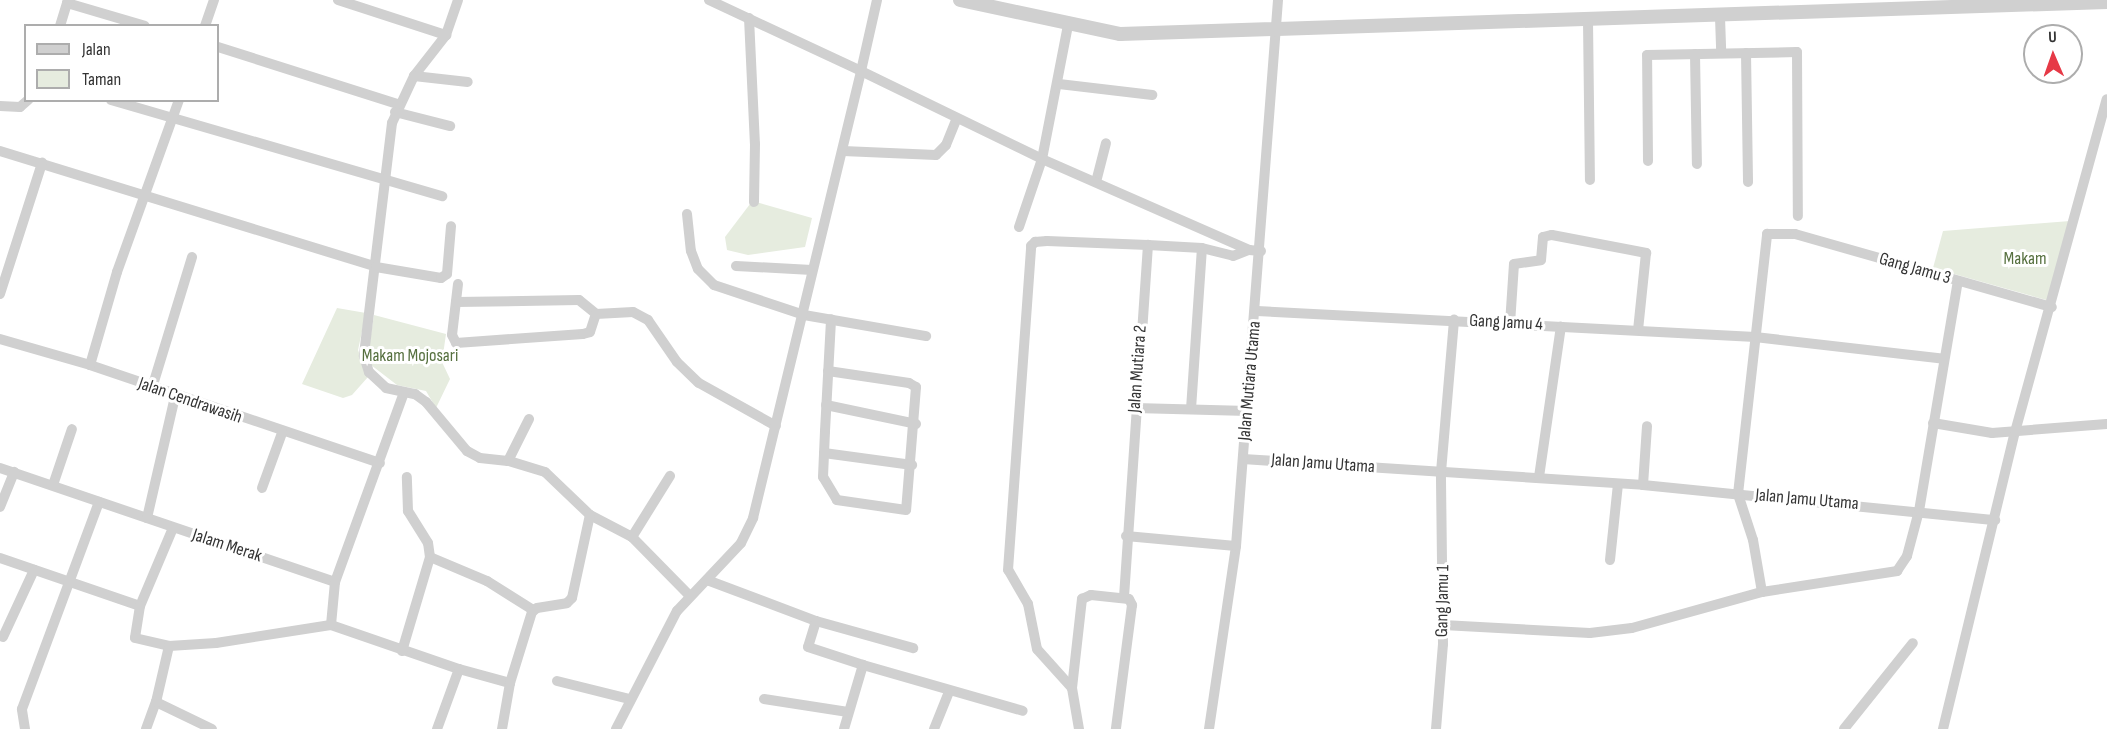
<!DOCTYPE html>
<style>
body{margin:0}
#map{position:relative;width:2107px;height:729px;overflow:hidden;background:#fff;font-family:"Sofia Sans Condensed",sans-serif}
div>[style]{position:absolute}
.green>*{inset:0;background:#e6ecdf}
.minor>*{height:10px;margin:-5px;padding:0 5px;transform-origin:5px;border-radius:5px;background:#d0d0d0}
.tertiary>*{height:14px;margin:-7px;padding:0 7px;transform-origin:7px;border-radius:7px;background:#d0d0d0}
span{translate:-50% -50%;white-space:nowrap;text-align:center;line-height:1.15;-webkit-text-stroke:6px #fff;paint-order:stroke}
.park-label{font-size:18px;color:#56703f}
.street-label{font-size:18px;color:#333}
.legend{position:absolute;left:24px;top:24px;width:195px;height:78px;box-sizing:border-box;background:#fff;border:2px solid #adadad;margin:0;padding:8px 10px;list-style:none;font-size:18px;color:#333}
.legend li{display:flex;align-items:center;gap:12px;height:30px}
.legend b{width:30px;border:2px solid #adadad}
.north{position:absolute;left:2023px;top:24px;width:60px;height:60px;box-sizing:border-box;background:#fff;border:2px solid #adadad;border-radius:50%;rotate:358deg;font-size:16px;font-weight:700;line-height:24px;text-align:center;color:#333}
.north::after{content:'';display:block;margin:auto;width:21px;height:27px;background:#e63946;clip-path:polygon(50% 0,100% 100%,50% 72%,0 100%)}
</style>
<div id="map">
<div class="green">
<i style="clip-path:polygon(756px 202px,812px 218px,805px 247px,748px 255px,727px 250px,725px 237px,750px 204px)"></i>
<i style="clip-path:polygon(2070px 221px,2050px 301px,1933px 268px,1943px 231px)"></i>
<i style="clip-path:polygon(337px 308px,366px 313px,358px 350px,368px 377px,352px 395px,343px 398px,302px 384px)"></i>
<i style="clip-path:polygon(374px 315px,446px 334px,442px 362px,450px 379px,436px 408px,426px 391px,397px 385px,371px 365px,368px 354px)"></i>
</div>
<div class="minor">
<i style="left:338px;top:0;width:114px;rotate:18deg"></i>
<i style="left:458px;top:0;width:37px;rotate:109deg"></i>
<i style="left:446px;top:35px;width:52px;rotate:128deg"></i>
<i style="left:414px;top:76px;width:52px;rotate:115.1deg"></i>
<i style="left:392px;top:123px;width:235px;rotate:96.9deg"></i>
<i style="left:364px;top:356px;width:17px;rotate:73deg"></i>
<i style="left:369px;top:372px;width:23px;rotate:43deg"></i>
<i style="left:386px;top:388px;width:30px;rotate:12deg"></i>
<i style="left:415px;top:394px;width:14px;rotate:36deg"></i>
<i style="left:426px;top:402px;width:64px;rotate:50.1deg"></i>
<i style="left:467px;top:451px;width:15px;rotate:28deg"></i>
<i style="left:480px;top:458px;width:28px;rotate:6deg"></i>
<i style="left:709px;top:0;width:168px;rotate:25deg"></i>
<i style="left:861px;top:71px;width:73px;rotate:-77.3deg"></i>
<i style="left:67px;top:3px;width:81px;rotate:16.4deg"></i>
<i style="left:1720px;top:17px;width:36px;rotate:88deg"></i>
<i style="left:749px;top:18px;width:126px;rotate:87.3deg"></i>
<i style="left:755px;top:144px;width:58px;rotate:91deg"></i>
<i style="left:1588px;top:21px;width:159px;rotate:89.3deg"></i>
<i style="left:60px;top:26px;width:27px;rotate:-73deg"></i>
<i style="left:205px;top:26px;width:28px;rotate:-71deg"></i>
<i style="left:218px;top:47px;width:189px;rotate:17.6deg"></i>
<i style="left:1746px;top:53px;width:129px;rotate:89.1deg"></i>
<i style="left:1695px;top:54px;width:110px;rotate:89deg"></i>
<i style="left:414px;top:76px;width:54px;rotate:6.3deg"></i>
<i style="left:1059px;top:84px;width:94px;rotate:6.7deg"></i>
<i style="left:111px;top:100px;width:345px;rotate:16.2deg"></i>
<i style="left:0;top:106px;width:20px;rotate:3deg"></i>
<i style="left:20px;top:107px;width:11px;rotate:-41deg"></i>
<i style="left:395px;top:112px;width:57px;rotate:14.3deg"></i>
<i style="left:0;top:151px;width:393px;rotate:17.1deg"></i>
<i style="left:376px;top:267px;width:66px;rotate:9.6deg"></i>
<i style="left:441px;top:278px;width:7px;rotate:-34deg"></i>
<i style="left:447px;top:274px;width:48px;rotate:-85.2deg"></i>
<i style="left:843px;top:151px;width:93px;rotate:2.5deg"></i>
<i style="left:936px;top:155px;width:14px;rotate:-45deg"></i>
<i style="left:946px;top:145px;width:29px;rotate:-68deg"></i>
<i style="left:1648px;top:161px;width:106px;rotate:-90.5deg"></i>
<i style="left:1647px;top:55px;width:150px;rotate:-1.1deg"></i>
<i style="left:1797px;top:52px;width:164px;rotate:89.7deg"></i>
<i style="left:1096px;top:182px;width:40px;rotate:-75.6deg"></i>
<i style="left:687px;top:214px;width:37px;rotate:84deg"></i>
<i style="left:691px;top:251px;width:19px;rotate:69deg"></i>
<i style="left:698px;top:269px;width:23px;rotate:45deg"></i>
<i style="left:714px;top:285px;width:95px;rotate:18.4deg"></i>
<i style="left:804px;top:315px;width:124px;rotate:9.8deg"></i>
<i style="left:1019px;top:227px;width:72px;rotate:-71.3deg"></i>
<i style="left:1042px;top:159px;width:136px;rotate:-79deg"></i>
<i style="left:736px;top:266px;width:76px;rotate:3deg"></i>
<i style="left:458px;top:284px;width:51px;rotate:96.7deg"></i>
<i style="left:452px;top:335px;width:9px;rotate:63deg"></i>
<i style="left:456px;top:343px;width:127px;rotate:-4.1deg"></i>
<i style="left:583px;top:334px;width:7px;rotate:-16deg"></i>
<i style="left:590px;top:332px;width:19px;rotate:-72deg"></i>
<i style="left:0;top:294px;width:138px;rotate:-72.2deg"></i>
<i style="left:456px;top:302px;width:123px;rotate:-0.9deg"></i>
<i style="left:579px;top:300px;width:22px;rotate:39deg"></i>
<i style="left:596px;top:314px;width:37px;rotate:-3deg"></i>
<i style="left:633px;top:312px;width:17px;rotate:28deg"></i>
<i style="left:648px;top:320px;width:51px;rotate:55.4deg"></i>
<i style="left:677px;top:362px;width:30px;rotate:44deg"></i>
<i style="left:699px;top:383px;width:88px;rotate:29.2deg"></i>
<i style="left:1257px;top:311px;width:499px;rotate:3deg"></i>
<i style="left:1755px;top:337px;width:190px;rotate:6.6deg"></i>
<i style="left:1510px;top:324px;width:60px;rotate:-86.2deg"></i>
<i style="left:1514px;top:264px;width:27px;rotate:-8deg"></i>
<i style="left:1541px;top:260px;width:23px;rotate:-85deg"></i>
<i style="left:1543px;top:237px;width:9px;rotate:-13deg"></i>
<i style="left:1552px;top:235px;width:96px;rotate:10.8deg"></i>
<i style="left:1646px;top:253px;width:77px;rotate:95.9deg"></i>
<i style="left:0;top:339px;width:94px;rotate:16.1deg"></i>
<i style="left:90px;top:365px;width:306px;rotate:18.7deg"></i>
<i style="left:90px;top:365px;width:97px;rotate:-73.8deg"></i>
<i style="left:117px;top:272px;width:183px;rotate:-70.2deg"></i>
<i style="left:828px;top:371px;width:82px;rotate:8.4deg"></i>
<i style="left:909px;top:383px;width:8px;rotate:30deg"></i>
<i style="left:916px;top:387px;width:123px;rotate:94.6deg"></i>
<i style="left:906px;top:510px;width:70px;rotate:-171.8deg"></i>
<i style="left:837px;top:500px;width:27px;rotate:-121deg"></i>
<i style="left:823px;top:477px;width:46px;rotate:-87.5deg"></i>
<i style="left:825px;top:431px;width:112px;rotate:-86.9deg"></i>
<i style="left:152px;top:388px;width:137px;rotate:-73deg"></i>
<i style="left:826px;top:405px;width:92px;rotate:11.9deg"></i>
<i style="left:1135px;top:408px;width:113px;rotate:1.5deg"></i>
<i style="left:1191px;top:409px;width:161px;rotate:-86.1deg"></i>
<i style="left:1933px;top:423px;width:60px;rotate:9.6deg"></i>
<i style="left:1992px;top:433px;width:115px;rotate:-4.5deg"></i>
<i style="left:824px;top:453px;width:89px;rotate:7.8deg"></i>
<i style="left:1243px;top:459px;width:401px;rotate:3.7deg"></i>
<i style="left:1643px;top:485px;width:354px;rotate:5.7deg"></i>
<i style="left:0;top:468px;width:354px;rotate:18.8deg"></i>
<i style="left:335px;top:582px;width:202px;rotate:-70deg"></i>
<i style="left:1539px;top:477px;width:152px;rotate:-81.7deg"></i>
<i style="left:53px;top:485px;width:59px;rotate:-71.3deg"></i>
<i style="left:1643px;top:485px;width:59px;rotate:-86.1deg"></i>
<i style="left:262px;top:488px;width:59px;rotate:-70deg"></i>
<i style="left:0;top:507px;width:38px;rotate:-68deg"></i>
<i style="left:590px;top:515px;width:47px;rotate:27.6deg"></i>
<i style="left:632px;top:537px;width:83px;rotate:45.5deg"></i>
<i style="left:147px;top:518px;width:124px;rotate:-77deg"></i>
<i style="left:1126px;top:536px;width:110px;rotate:5.2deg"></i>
<i style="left:632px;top:537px;width:72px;rotate:-58.1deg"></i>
<i style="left:430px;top:557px;width:62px;rotate:22.8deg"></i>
<i style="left:487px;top:581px;width:54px;rotate:32.2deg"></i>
<i style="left:0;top:558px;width:148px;rotate:18.9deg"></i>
<i style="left:140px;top:606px;width:85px;rotate:-67.1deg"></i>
<i style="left:1610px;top:560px;width:76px;rotate:-84deg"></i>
<i style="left:707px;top:580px;width:116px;rotate:20.6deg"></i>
<i style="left:816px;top:621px;width:27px;rotate:107deg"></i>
<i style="left:808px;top:647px;width:58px;rotate:18.1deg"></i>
<i style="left:335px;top:582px;width:43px;rotate:95.3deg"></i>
<i style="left:331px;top:625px;width:135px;rotate:19deg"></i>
<i style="left:459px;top:669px;width:64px;rotate:110.1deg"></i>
<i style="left:1762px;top:592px;width:53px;rotate:-99.8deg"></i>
<i style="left:1753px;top:540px;width:48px;rotate:-108.1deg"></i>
<i style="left:1738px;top:494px;width:262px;rotate:-83.6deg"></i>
<i style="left:1767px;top:234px;width:28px"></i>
<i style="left:1795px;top:234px;width:267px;rotate:15.9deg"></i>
<i style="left:1124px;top:597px;width:353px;rotate:-86.1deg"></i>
<i style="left:1148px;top:245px;width:54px;rotate:3.2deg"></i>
<i style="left:1202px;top:248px;width:32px;rotate:14deg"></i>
<i style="left:1233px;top:256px;width:17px;rotate:-21deg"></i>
<i style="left:140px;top:606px;width:32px;rotate:99deg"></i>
<i style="left:135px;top:638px;width:35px;rotate:13deg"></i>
<i style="left:816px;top:621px;width:101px;rotate:15.6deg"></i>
<i style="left:1443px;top:625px;width:147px;rotate:3.1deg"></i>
<i style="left:1590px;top:633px;width:42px;rotate:-6.8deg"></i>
<i style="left:1632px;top:628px;width:135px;rotate:-15.5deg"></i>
<i style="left:1762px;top:592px;width:137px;rotate:-8.8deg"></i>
<i style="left:1897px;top:571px;width:18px;rotate:-56deg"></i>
<i style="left:1907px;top:556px;width:47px;rotate:-75.1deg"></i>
<i style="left:1919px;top:511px;width:233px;rotate:-80.4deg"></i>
<i style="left:3px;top:637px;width:74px;rotate:-65.2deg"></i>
<i style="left:402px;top:651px;width:98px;rotate:-73.4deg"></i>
<i style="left:430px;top:557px;width:14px;rotate:-98deg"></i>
<i style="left:428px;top:543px;width:38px;rotate:-122deg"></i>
<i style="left:408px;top:511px;width:34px;rotate:-92deg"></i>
<i style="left:459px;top:669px;width:53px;rotate:15.4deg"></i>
<i style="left:557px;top:681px;width:74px;rotate:14deg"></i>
<i style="left:1072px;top:688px;width:90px;rotate:-83.6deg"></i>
<i style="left:1082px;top:599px;width:10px;rotate:-24deg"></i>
<i style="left:1091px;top:595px;width:38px;rotate:6deg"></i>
<i style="left:1129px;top:599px;width:7px;rotate:63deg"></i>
<i style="left:1132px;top:605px;width:125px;rotate:97.4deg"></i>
<i style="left:764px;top:699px;width:85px;rotate:8.8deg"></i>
<i style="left:156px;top:702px;width:62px;rotate:25.7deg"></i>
<i style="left:25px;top:729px;width:20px;rotate:-99deg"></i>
<i style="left:22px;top:709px;width:221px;rotate:-69.6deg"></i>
<i style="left:146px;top:729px;width:29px;rotate:-70deg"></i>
<i style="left:156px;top:702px;width:57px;rotate:-76.9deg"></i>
<i style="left:169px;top:646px;width:47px;rotate:-3.7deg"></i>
<i style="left:216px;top:643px;width:116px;rotate:-8.9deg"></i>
<i style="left:502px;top:729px;width:47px;rotate:-80.1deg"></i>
<i style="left:510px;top:683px;width:74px;rotate:-72.8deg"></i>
<i style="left:532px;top:612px;width:6px;rotate:-39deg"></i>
<i style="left:537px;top:608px;width:30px;rotate:-9deg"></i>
<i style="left:567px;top:603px;width:7px;rotate:-45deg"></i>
<i style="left:572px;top:598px;width:85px;rotate:-77.8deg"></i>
<i style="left:590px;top:515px;width:62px;rotate:-136.3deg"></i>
<i style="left:545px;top:472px;width:39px;rotate:-163deg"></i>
<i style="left:508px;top:461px;width:47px;rotate:-63.4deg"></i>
<i style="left:616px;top:729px;width:133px;rotate:-62.7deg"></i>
<i style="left:677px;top:611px;width:93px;rotate:-46.7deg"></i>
<i style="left:741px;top:543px;width:28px;rotate:-64deg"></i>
<i style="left:753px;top:518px;width:460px;rotate:-76.4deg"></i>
<i style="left:861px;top:71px;width:201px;rotate:25.9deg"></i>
<i style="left:1042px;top:159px;width:226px;rotate:23.7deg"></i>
<i style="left:1249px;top:250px;width:12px;rotate:5deg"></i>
<i style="left:844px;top:729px;width:67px;rotate:-73.5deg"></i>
<i style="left:863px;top:665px;width:166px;rotate:16deg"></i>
<i style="left:934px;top:729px;width:40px;rotate:-68deg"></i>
<i style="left:1079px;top:729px;width:42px;rotate:-99.7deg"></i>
<i style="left:1072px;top:688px;width:52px;rotate:-131.9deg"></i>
<i style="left:1037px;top:649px;width:46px;rotate:-101.3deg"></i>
<i style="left:1028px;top:604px;width:39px;rotate:-120deg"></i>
<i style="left:1008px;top:570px;width:325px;rotate:-85.9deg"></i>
<i style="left:1031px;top:246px;width:6px;rotate:-45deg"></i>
<i style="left:1035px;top:242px;width:12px;rotate:-5deg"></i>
<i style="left:1047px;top:241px;width:101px;rotate:2.3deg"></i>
<i style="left:1209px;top:729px;width:185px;rotate:-81.6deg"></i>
<i style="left:1236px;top:546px;width:548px;rotate:-85.6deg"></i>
<i style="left:1436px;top:729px;width:85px;rotate:-85.3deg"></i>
<i style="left:1443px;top:644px;width:172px;rotate:-90.7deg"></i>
<i style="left:1441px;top:472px;width:153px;rotate:-85.1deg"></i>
<i style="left:1844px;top:729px;width:110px;rotate:-51.3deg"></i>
<i style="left:1943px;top:729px;width:306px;rotate:-76.4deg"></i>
<i style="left:2015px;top:432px;width:345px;rotate:-74.6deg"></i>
</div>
<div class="tertiary">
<i style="left:960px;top:0;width:164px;rotate:12deg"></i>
<i style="left:1120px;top:34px;width:988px;rotate:-1.86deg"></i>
</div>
<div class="park-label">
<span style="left:2025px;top:259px">Makam</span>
<span style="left:410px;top:356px">Makam Mojosari</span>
</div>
<div class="street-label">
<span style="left:1915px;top:269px;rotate:16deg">Gang Jamu 3</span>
<span style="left:1506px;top:323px;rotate:3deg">Gang Jamu 4</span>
<span style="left:1138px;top:369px;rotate:-86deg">Jalan Mutiara 2</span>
<span style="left:1250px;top:381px;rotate:-85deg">Jalan Mutiara Utama</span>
<span style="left:190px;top:401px;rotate:19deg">Jalan Cendrawasih</span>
<span style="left:1323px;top:464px;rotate:4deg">Jalan Jamu Utama</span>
<span style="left:1807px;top:500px;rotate:5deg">Jalan Jamu Utama</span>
<span style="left:227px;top:546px;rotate:18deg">Jalam Merak</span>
<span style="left:1443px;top:601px;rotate:-89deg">Gang Jamu 1</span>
</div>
<ul class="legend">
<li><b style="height:8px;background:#d0d0d0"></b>Jalan</li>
<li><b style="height:16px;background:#e6ecdf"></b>Taman</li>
</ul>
<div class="north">U</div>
</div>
